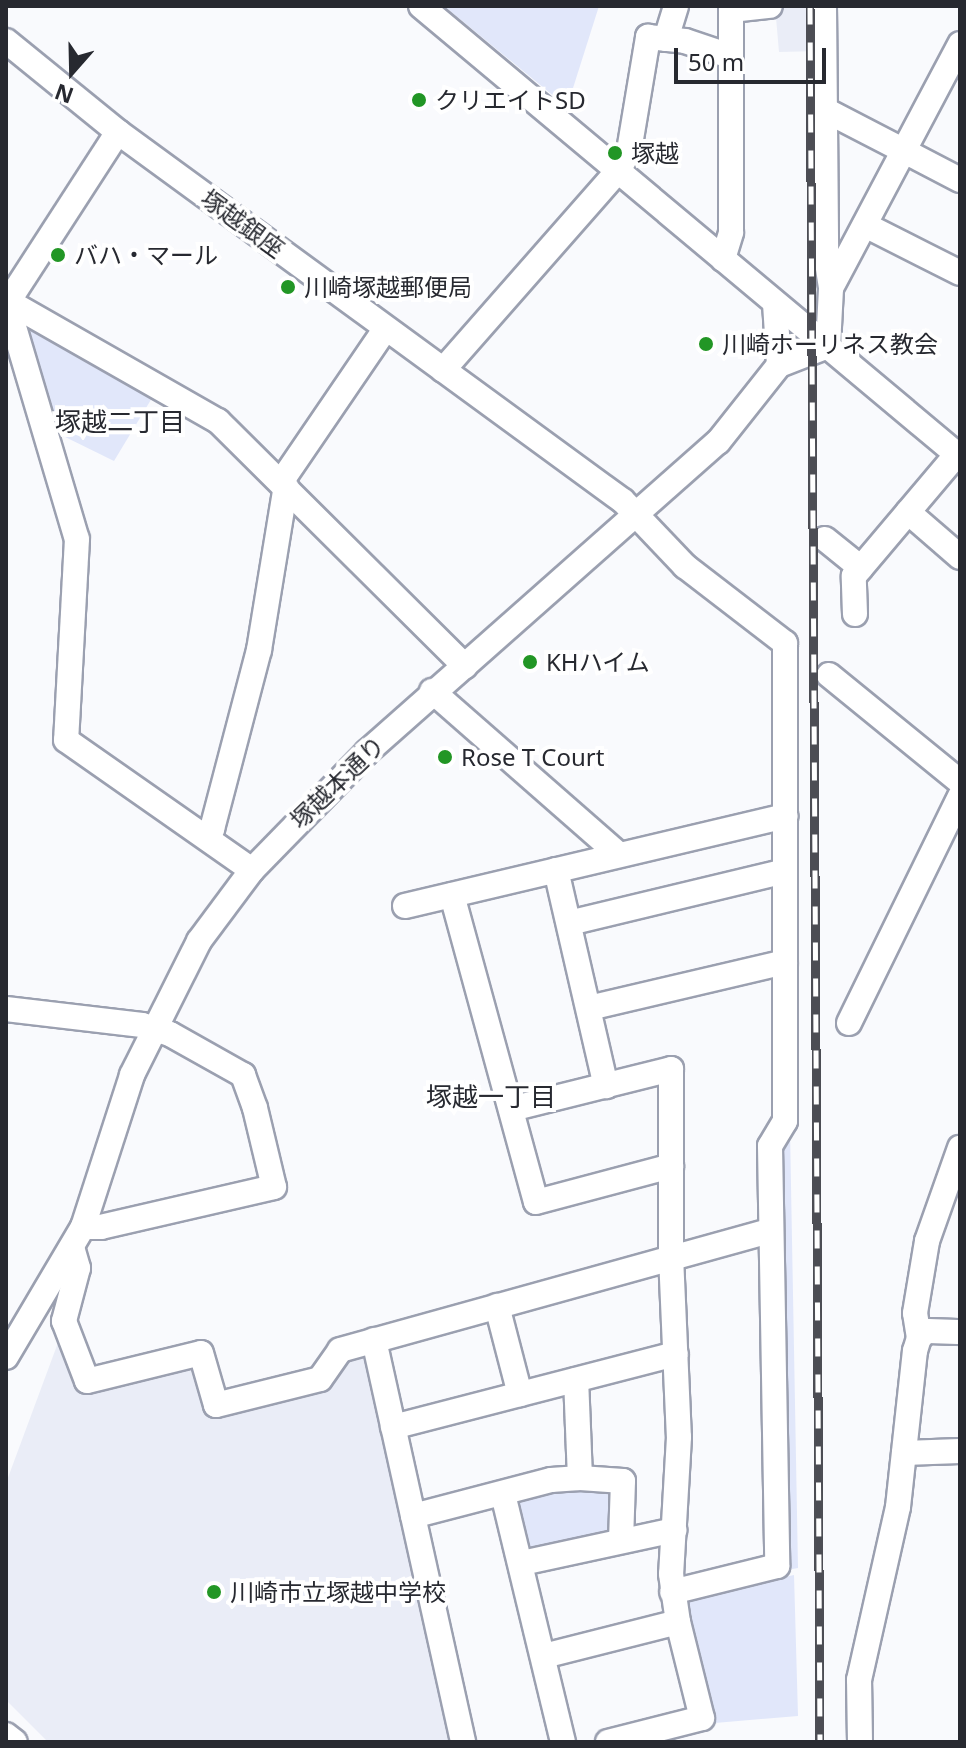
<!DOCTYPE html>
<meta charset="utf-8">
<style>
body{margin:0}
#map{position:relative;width:966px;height:1748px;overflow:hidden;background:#f9fafd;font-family:"Noto Sans","Noto Sans JP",sans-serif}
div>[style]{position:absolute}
.built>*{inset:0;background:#eaedf7}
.green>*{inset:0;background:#e1e7fa}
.roads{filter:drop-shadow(2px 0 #9ba0b0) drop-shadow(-2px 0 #9ba0b0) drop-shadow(0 2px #9ba0b0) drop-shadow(0 -2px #9ba0b0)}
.minor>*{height:24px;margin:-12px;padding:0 12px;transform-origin:12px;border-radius:12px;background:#fff}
.rail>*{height:9px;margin-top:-4.5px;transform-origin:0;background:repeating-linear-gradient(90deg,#fff 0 18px,#4c4d54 0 36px);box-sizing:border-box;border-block:2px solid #4c4d54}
.dots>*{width:22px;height:22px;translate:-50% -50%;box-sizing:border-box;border:4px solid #fff;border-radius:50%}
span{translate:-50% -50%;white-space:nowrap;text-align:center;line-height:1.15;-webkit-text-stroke:8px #fff;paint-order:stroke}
.poi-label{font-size:24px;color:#272930}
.left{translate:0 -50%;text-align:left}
.street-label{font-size:24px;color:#272930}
.neighbourhood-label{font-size:26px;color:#272930}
.frame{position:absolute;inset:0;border:8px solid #272930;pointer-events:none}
.north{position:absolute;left:32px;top:32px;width:80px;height:80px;-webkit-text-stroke:6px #fff;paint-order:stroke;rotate:200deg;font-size:22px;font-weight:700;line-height:32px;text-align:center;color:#272930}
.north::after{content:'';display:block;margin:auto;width:28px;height:36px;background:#272930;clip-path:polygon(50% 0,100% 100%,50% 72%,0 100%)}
.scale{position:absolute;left:674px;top:48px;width:152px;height:36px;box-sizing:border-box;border:4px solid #272930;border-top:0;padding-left:10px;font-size:24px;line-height:28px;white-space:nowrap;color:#272930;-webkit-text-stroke:6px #fff;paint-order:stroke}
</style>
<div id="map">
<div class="built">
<i style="clip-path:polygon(775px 6px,820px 6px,820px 51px,779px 52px)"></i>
<i style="clip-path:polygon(59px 1340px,79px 1381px,196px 1362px,212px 1415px,367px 1351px,456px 1742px,48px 1742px,6px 1700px,6px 1483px)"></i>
</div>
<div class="green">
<i style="clip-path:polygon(444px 6px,599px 6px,567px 107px)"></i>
<i style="clip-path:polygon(18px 313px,155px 393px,114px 461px,55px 432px)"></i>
<i style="clip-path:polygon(790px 1130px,798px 1568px,787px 1570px,779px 1158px)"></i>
<i style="clip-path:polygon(555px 1487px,613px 1490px,612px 1535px,529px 1555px,516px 1500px)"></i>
<i style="clip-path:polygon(794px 1575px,798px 1716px,715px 1723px,684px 1604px,690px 1597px)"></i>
</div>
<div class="roads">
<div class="minor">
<i style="left:421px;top:6px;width:703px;rotate:39.92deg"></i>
<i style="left:824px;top:6px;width:250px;rotate:89.5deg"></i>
<i style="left:826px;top:256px;width:32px;rotate:81deg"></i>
<i style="left:666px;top:39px;width:34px;rotate:-73deg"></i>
<i style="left:6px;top:41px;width:144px;rotate:39.1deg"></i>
<i style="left:118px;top:132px;width:625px;rotate:36.16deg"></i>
<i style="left:623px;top:501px;width:90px;rotate:46.4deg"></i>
<i style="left:685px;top:566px;width:126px;rotate:37.6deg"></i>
<i style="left:785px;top:643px;width:478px;rotate:90deg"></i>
<i style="left:785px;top:1121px;width:29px;rotate:121deg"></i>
<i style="left:770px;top:1146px;width:420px;rotate:89deg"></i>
<i style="left:777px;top:1566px;width:108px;rotate:166.1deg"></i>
<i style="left:827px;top:111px;width:150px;rotate:27.4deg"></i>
<i style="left:865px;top:225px;width:106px;rotate:26.8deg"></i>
<i style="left:723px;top:259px;width:28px;rotate:-73deg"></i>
<i style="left:731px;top:232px;width:222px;rotate:-90deg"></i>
<i style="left:731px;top:10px;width:39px;rotate:-6deg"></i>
<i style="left:6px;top:300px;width:249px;rotate:73.5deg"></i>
<i style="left:77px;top:539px;width:201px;rotate:93.1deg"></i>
<i style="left:66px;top:740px;width:227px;rotate:35deg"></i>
<i style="left:9px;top:302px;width:241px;rotate:29.7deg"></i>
<i style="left:218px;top:421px;width:348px;rotate:44.8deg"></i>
<i style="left:6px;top:305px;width:206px;rotate:-57.1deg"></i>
<i style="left:779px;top:365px;width:53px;rotate:-21.2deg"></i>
<i style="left:828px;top:346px;width:58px;rotate:-87deg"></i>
<i style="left:831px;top:288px;width:276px;rotate:-62.1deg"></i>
<i style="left:443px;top:370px;width:265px;rotate:-48.7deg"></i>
<i style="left:618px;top:171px;width:23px;rotate:-61deg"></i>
<i style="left:629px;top:151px;width:116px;rotate:-80.5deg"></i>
<i style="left:648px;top:37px;width:37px;rotate:6deg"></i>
<i style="left:685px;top:41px;width:47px;rotate:18.4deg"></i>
<i style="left:281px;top:482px;width:186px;rotate:-55.7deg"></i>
<i style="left:908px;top:512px;width:69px;rotate:40.9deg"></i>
<i style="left:825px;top:539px;width:46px;rotate:38.9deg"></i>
<i style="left:855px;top:614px;width:38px;rotate:-92deg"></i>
<i style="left:854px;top:576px;width:160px;rotate:-49.8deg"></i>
<i style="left:829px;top:675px;width:169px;rotate:39.2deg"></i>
<i style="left:432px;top:691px;width:247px;rotate:41.2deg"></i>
<i style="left:207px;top:836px;width:9px;rotate:-54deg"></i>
<i style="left:212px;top:829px;width:185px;rotate:-75.3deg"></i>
<i style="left:259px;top:650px;width:166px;rotate:-80.7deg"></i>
<i style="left:556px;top:870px;width:222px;rotate:77deg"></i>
<i style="left:452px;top:895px;width:318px;rotate:74.7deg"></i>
<i style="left:536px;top:1202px;width:140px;rotate:-14.9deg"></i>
<i style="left:405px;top:906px;width:391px;rotate:-13.3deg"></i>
<i style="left:569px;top:923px;width:222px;rotate:-13.5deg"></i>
<i style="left:589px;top:1008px;width:201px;rotate:-13.2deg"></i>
<i style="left:6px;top:1009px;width:137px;rotate:6.7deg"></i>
<i style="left:142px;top:1025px;width:29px;rotate:18deg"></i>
<i style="left:170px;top:1034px;width:84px;rotate:29.3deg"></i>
<i style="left:243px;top:1075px;width:35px;rotate:70deg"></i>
<i style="left:255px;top:1108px;width:81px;rotate:76.5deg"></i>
<i style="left:274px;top:1187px;width:178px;rotate:167deg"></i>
<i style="left:101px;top:1227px;width:18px;rotate:180deg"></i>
<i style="left:849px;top:1023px;width:253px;rotate:-63.9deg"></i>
<i style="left:511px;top:1109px;width:165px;rotate:-14deg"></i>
<i style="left:671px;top:1069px;width:187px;rotate:90deg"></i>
<i style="left:671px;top:1256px;width:181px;rotate:87.5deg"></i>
<i style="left:679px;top:1437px;width:137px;rotate:93.3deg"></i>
<i style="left:671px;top:1574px;width:49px;rotate:81.7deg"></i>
<i style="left:678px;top:1622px;width:99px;rotate:76deg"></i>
<i style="left:702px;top:1718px;width:97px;rotate:165.7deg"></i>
<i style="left:72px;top:1247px;width:22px;rotate:74deg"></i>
<i style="left:78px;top:1268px;width:55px;rotate:104.8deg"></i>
<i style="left:64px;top:1321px;width:64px;rotate:69deg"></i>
<i style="left:87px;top:1381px;width:117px;rotate:-13.8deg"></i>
<i style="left:201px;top:1353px;width:54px;rotate:73.9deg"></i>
<i style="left:216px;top:1405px;width:107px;rotate:-14deg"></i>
<i style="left:320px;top:1379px;width:35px;rotate:-55deg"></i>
<i style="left:340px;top:1350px;width:446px;rotate:-15.5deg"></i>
<i style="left:497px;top:1306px;width:91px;rotate:75.4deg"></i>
<i style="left:919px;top:1338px;width:25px;rotate:-99deg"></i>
<i style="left:915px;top:1313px;width:73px;rotate:-80.5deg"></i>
<i style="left:927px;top:1241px;width:99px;rotate:-70.5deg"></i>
<i style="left:374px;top:1340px;width:412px;rotate:77.5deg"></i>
<i style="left:6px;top:1357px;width:151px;rotate:-59.4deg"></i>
<i style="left:83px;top:1227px;width:160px;rotate:-72.1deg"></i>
<i style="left:132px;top:1075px;width:150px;rotate:-63.4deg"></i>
<i style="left:199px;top:941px;width:89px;rotate:-53.3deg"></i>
<i style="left:252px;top:870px;width:165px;rotate:-45.7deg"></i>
<i style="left:367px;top:752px;width:468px;rotate:-41.5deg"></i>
<i style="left:718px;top:442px;width:98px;rotate:-51.6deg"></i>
<i style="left:779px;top:365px;width:62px;rotate:-93.7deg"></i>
<i style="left:393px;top:1427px;width:292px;rotate:-14.5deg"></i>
<i style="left:904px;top:1453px;width:56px;rotate:-2deg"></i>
<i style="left:580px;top:1478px;width:43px;rotate:4deg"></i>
<i style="left:623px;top:1481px;width:59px;rotate:91.9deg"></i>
<i style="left:503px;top:1494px;width:255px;rotate:76.4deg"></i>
<i style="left:413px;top:1516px;width:143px;rotate:-14.6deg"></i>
<i style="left:551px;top:1480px;width:29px;rotate:-4deg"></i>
<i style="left:580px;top:1478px;width:98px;rotate:-92.3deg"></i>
<i style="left:522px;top:1563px;width:156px;rotate:-12.2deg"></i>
<i style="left:544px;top:1656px;width:138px;rotate:-14.2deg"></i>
<i style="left:6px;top:1735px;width:11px;rotate:38deg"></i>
<i style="left:860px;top:1742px;width:62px;rotate:-90.9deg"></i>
<i style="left:859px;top:1680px;width:177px;rotate:-77.3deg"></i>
<i style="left:898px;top:1507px;width:157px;rotate:-83.8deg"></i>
<i style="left:915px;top:1351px;width:14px;rotate:-73deg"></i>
<i style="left:919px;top:1338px;width:10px;rotate:-45deg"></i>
<i style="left:926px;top:1331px;width:34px;rotate:2deg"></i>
</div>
</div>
<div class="rail">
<i style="left:810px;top:6px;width:1736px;rotate:89.67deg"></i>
</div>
<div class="dots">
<i style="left:419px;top:100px;background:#229625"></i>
<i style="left:615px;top:153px;background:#229625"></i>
<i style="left:58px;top:255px;background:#229625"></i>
<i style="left:288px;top:287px;background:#229625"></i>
<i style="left:706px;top:344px;background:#229625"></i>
<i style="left:530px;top:662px;background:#229625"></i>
<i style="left:445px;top:757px;background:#229625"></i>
<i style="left:214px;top:1592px;background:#229625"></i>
</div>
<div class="poi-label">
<span class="left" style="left:435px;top:100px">クリエイトSD</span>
<span class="left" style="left:631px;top:153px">塚越</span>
<span class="left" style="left:74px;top:255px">バハ・マール</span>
<span class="left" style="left:304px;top:287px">川崎塚越郵便局</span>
<span class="left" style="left:722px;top:344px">川崎ホーリネス教会</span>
<span class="left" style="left:546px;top:662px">KHハイム</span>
<span class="left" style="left:461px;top:757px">Rose T Court</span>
<span class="left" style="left:230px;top:1592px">川崎市立塚越中学校</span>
</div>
<div class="street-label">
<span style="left:243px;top:223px;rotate:36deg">塚越銀座</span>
<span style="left:337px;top:782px;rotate:-44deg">塚越本通り</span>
</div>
<div class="neighbourhood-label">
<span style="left:120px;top:422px">塚越二丁目</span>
<span style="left:491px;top:1097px">塚越一丁目</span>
</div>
<div class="frame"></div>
<div class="north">N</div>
<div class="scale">50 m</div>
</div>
